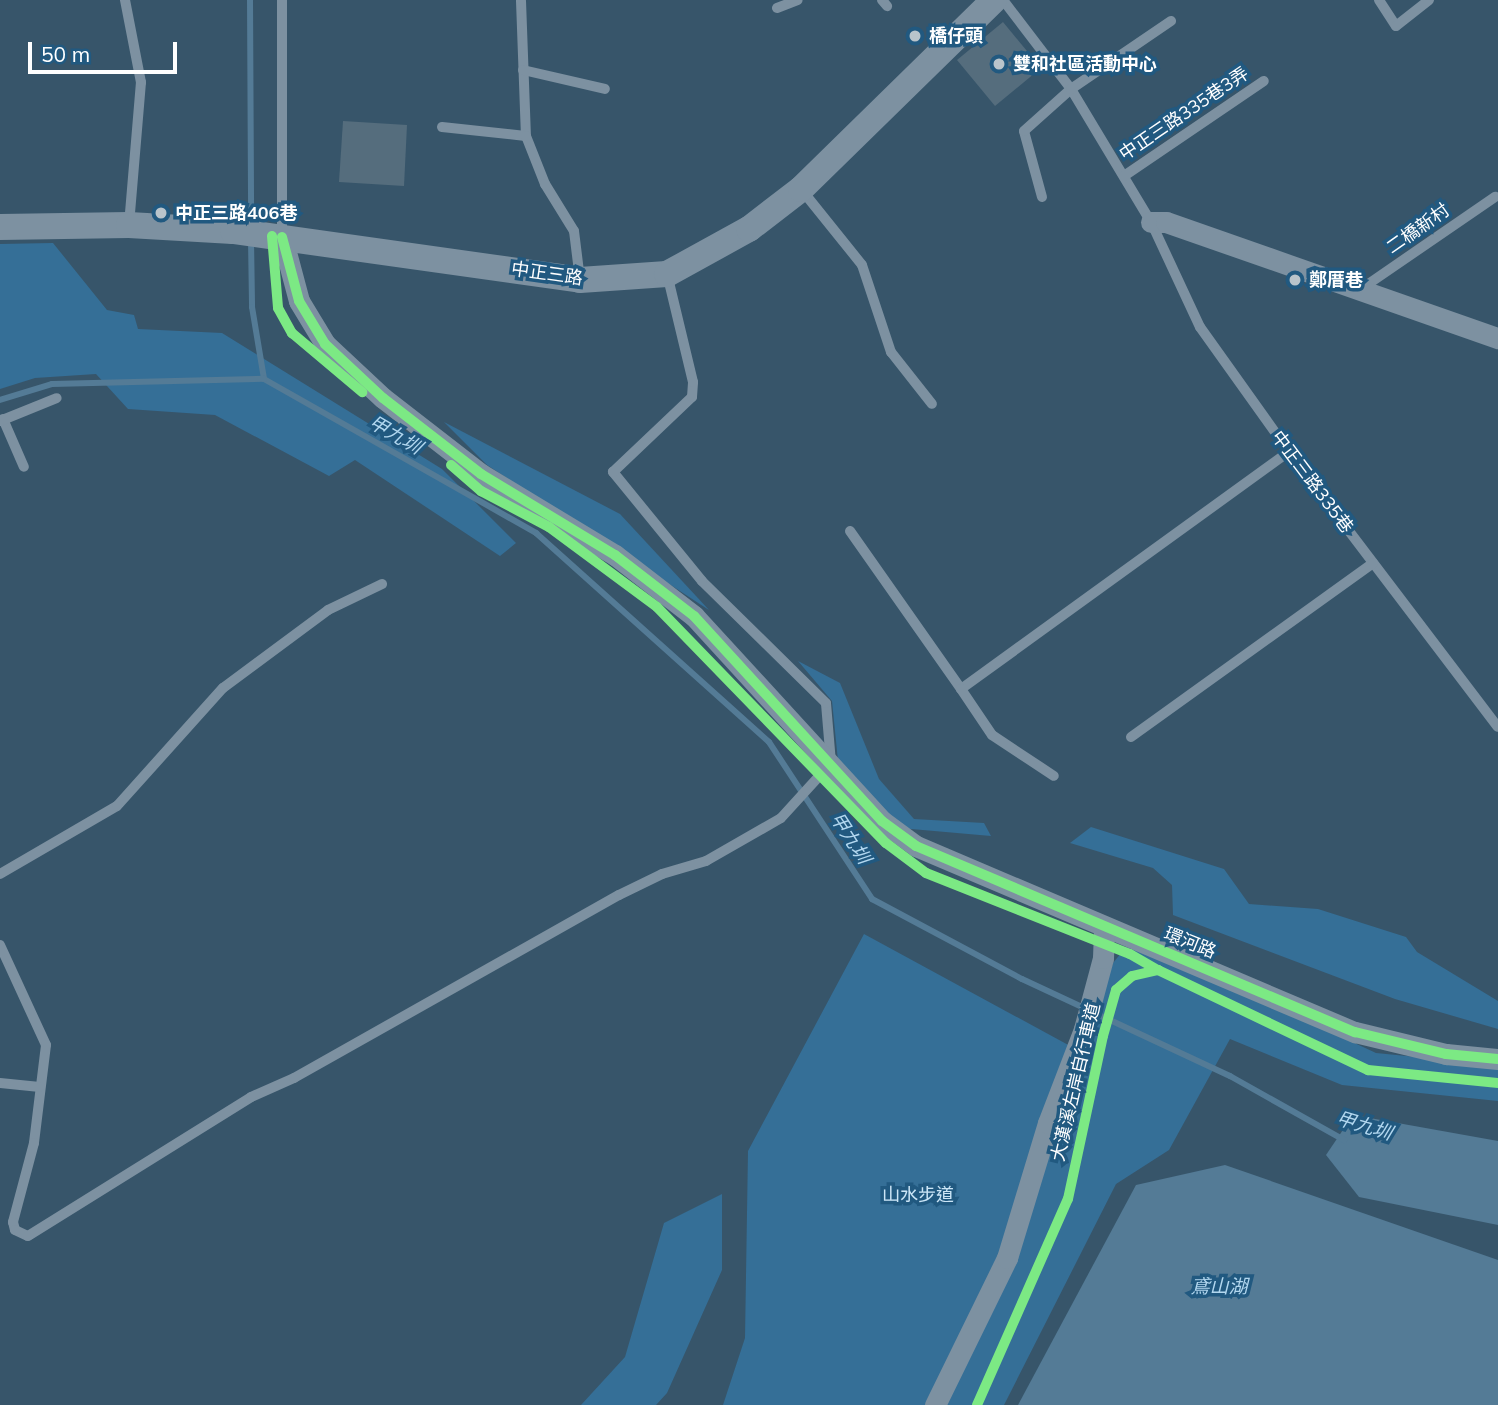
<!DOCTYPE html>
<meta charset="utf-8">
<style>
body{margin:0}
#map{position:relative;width:1498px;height:1405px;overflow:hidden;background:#37556a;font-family:Mulish,"Noto Sans TC",sans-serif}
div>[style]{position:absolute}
.green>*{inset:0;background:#356f97}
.water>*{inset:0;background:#547b96}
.stream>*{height:6px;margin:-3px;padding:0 3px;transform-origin:3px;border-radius:3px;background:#547b96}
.building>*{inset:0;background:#556d7d}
.service>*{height:10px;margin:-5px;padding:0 5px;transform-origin:5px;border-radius:5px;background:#7d91a1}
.minor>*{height:21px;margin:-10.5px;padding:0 10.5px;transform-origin:10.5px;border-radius:10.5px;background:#7d91a1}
.tertiary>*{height:26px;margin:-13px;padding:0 13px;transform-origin:13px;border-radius:13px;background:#7d91a1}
.cycleway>*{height:10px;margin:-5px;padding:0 5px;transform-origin:5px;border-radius:5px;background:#7ce984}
.dots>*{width:19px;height:19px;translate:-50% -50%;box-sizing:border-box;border:4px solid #215980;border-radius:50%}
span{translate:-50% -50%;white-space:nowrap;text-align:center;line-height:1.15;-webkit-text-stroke:7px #215980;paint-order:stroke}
.poi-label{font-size:18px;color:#fff;font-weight:700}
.left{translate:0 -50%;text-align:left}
.street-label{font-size:18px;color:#fff}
.park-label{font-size:18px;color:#cbe5f6}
.water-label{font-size:19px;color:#b2d7ef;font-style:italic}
.scale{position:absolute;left:28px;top:42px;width:149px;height:32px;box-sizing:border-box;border:4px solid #fff;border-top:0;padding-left:9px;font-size:21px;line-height:24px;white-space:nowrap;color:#fff;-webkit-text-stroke:5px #215980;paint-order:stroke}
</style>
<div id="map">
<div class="green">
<i style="clip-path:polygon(53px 243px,107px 310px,134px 315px,138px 329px,222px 333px,442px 469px,516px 543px,500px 556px,355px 460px,329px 476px,215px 415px,128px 409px,96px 374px,35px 378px,0 389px,0 244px)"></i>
<i style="clip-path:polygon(444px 422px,620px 514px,709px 610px,487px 465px)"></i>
<i style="clip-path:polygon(798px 661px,840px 683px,879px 779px,914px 819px,984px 823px,991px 836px,900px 828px,838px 761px,832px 701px)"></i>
<i style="clip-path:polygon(1091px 827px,1224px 869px,1249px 904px,1318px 909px,1406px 937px,1417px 952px,1498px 1001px,1498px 1029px,1395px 999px,1173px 915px,1172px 885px,1153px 868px,1070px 843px)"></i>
<i style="clip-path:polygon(864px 934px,1083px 1053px,1113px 963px,1126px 947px,1232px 986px,1376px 1053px,1498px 1065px,1498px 1101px,1342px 1085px,1230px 1039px,1169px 1150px,1116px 1184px,1004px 1405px,723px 1405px,745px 1338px,748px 1151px)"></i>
<i style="clip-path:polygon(722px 1194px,722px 1270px,667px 1393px,656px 1405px,581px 1405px,625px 1357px,664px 1223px)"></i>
</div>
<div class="water">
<i style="clip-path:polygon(1353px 1115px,1498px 1141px,1498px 1225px,1359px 1197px,1326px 1155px)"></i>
<i style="clip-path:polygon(1225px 1165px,1498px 1260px,1498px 1405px,1018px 1405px,1136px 1185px)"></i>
</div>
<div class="stream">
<i style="left:250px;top:0;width:226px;rotate:89.7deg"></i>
<i style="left:251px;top:240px;width:67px;rotate:89.1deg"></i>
<i style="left:252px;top:307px;width:73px;rotate:80.5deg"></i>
<i style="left:264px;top:379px;width:313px;rotate:29.5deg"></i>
<i style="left:536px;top:533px;width:313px;rotate:41.9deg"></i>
<i style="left:769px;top:742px;width:188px;rotate:56.7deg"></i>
<i style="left:872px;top:899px;width:170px;rotate:28.1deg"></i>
<i style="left:1022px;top:979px;width:230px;rotate:25deg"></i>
<i style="left:1230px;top:1076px;width:131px;rotate:29.3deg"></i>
<i style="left:0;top:400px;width:54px;rotate:-17.1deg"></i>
<i style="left:52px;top:384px;width:212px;rotate:-1.4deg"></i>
</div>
<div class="building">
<i style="clip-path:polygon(1003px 22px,1041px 68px,995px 106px,957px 60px)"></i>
<i style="clip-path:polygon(343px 121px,407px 125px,404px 186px,339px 182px)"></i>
</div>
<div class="service">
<i style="left:125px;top:0;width:84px;rotate:79deg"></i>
<i style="left:141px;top:82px;width:144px;rotate:94.8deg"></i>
<i style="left:882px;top:0;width:8px;rotate:50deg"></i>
<i style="left:1003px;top:0;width:112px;rotate:52.6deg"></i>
<i style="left:1071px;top:89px;width:155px;rotate:59deg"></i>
<i style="left:1151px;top:222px;width:116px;rotate:65deg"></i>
<i style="left:1200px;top:327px;width:153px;rotate:54.5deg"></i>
<i style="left:1289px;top:452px;width:345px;rotate:52.8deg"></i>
<i style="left:1379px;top:0;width:31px;rotate:57deg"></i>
<i style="left:1396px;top:26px;width:42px;rotate:-38.2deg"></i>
<i style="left:521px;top:1px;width:135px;rotate:87.9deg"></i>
<i style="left:777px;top:8px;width:22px;rotate:-21deg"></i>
<i style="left:523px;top:70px;width:84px;rotate:13deg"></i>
<i style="left:442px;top:127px;width:84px;rotate:6.1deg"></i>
<i style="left:526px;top:136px;width:52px;rotate:68.4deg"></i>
<i style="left:545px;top:184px;width:55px;rotate:58.3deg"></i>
<i style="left:574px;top:231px;width:49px;rotate:83deg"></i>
<i style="left:1124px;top:176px;width:169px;rotate:-34.2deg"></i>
<i style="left:801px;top:189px;width:97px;rotate:51.2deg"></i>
<i style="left:862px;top:265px;width:92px;rotate:71.6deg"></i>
<i style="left:891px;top:352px;width:66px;rotate:51.7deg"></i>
<i style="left:1042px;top:197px;width:68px;rotate:-105.3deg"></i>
<i style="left:1024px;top:131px;width:63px;rotate:-41.8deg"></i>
<i style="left:1071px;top:89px;width:121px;rotate:-34.2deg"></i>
<i style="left:282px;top:237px;width:237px;rotate:-90deg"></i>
<i style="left:1361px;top:289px;width:163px;rotate:-34.5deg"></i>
<i style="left:3px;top:419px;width:52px;rotate:66.4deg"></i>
<i style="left:0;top:421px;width:61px;rotate:-22deg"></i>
<i style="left:850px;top:531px;width:193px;rotate:54.9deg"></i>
<i style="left:961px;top:689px;width:405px;rotate:-35.9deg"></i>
<i style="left:961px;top:689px;width:55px;rotate:56deg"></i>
<i style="left:992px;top:735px;width:74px;rotate:33.5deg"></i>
<i style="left:1131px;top:737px;width:298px;rotate:-35.7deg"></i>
<i style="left:0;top:874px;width:135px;rotate:-30.2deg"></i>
<i style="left:117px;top:806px;width:159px;rotate:-48.1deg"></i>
<i style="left:223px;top:688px;width:131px;rotate:-36.6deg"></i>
<i style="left:328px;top:610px;width:60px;rotate:-25.7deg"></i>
<i style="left:0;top:945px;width:110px;rotate:65.3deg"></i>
<i style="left:46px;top:1045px;width:99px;rotate:97deg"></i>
<i style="left:34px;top:1143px;width:82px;rotate:104.9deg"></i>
<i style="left:13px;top:1222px;width:8px;rotate:76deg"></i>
<i style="left:15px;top:1230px;width:14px;rotate:25deg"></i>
<i style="left:28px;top:1236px;width:263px;rotate:-31.9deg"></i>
<i style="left:251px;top:1097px;width:47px;rotate:-23.8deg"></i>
<i style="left:294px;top:1078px;width:373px;rotate:-29.4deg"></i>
<i style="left:619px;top:895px;width:48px;rotate:-26deg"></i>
<i style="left:662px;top:874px;width:46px;rotate:-16.5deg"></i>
<i style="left:706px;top:861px;width:86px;rotate:-29.8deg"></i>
<i style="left:781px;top:818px;width:74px;rotate:-47.7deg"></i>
<i style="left:831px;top:763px;width:60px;rotate:-94.8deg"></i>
<i style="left:826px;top:703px;width:174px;rotate:-135.5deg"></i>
<i style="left:702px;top:581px;width:141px;rotate:-129.2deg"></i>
<i style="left:613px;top:472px;width:109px;rotate:-43.5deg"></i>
<i style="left:692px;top:397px;width:15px;rotate:-86deg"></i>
<i style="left:693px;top:382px;width:111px;rotate:-103.5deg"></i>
<i style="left:0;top:1083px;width:40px;rotate:5.7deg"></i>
</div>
<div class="minor">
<i style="left:1151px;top:222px;width:15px"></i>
<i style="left:1166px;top:222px;width:352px;rotate:19.3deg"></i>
<i style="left:282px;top:237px;width:66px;rotate:75.1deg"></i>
<i style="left:299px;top:301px;width:50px;rotate:58.8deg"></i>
<i style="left:325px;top:344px;width:79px;rotate:43deg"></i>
<i style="left:383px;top:398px;width:124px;rotate:37.8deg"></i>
<i style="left:481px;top:474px;width:157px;rotate:31.2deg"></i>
<i style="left:615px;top:555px;width:100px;rotate:37.7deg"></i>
<i style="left:694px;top:616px;width:278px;rotate:47.5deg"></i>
<i style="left:882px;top:821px;width:42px;rotate:36.3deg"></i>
<i style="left:916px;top:846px;width:477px;rotate:23deg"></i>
<i style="left:1355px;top:1032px;width:94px;rotate:13.6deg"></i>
<i style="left:1446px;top:1054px;width:52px;rotate:5.5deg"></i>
<i style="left:935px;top:1405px;width:164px;rotate:-63.9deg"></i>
<i style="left:1007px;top:1258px;width:141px;rotate:-73.1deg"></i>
<i style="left:1048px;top:1123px;width:101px;rotate:-69deg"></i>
<i style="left:1084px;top:1029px;width:73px;rotate:-75deg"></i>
<i style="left:1103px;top:958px;width:31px;rotate:-88deg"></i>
</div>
<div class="tertiary">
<i style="left:0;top:227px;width:129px;rotate:-0.9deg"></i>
<i style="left:129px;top:225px;width:104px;rotate:3.3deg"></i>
<i style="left:233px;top:231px;width:350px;rotate:8deg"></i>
<i style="left:580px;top:280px;width:87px;rotate:-3.9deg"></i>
<i style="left:667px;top:274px;width:94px;rotate:-28.8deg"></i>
<i style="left:749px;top:229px;width:66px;rotate:-37.6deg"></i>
<i style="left:801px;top:189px;width:270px;rotate:-44.4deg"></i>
</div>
<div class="cycleway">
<i style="left:272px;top:236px;width:72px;rotate:85.2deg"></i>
<i style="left:278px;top:308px;width:29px;rotate:61deg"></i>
<i style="left:292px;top:333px;width:92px;rotate:40.1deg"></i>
<i style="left:282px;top:237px;width:66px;rotate:75.1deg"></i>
<i style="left:299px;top:301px;width:50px;rotate:58.8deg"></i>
<i style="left:325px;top:344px;width:79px;rotate:43deg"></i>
<i style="left:383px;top:398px;width:124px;rotate:37.8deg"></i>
<i style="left:481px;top:474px;width:157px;rotate:31.2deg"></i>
<i style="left:615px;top:555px;width:100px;rotate:37.7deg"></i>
<i style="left:694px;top:616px;width:278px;rotate:47.5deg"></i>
<i style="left:882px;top:821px;width:42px;rotate:36.3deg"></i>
<i style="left:916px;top:846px;width:477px;rotate:23deg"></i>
<i style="left:1355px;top:1032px;width:94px;rotate:13.6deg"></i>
<i style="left:1446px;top:1054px;width:52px;rotate:5.5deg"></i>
<i style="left:451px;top:465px;width:40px;rotate:41deg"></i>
<i style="left:481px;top:491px;width:77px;rotate:27.9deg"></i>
<i style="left:549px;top:527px;width:134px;rotate:36.5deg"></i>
<i style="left:657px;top:607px;width:329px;rotate:45.9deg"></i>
<i style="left:886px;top:843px;width:50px;rotate:36.9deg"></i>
<i style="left:926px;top:873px;width:219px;rotate:21.7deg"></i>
<i style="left:1130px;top:954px;width:32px;rotate:30deg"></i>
<i style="left:977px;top:1405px;width:225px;rotate:-66.2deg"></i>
<i style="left:1068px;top:1199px;width:167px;rotate:-77.9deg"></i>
<i style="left:1103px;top:1036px;width:48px;rotate:-74.2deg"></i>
<i style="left:1116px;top:990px;width:21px;rotate:-41deg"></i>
<i style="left:1132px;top:976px;width:27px;rotate:-13deg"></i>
<i style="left:1158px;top:970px;width:233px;rotate:25.5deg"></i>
<i style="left:1368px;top:1070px;width:131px;rotate:5.7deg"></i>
</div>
<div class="dots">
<i style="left:915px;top:36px;background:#b9c4cb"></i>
<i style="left:999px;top:64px;background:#b9c4cb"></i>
<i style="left:161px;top:213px;background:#b9c4cb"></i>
<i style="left:1295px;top:280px;background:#b9c4cb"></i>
</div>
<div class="poi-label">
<span class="left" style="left:929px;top:36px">橋仔頭</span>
<span class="left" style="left:1013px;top:64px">雙和社區活動中心</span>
<span class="left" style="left:175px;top:213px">中正三路406巷</span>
<span class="left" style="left:1309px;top:280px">鄭厝巷</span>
</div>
<div class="street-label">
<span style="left:1184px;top:114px;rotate:-34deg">中正三路335巷3弄</span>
<span style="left:1418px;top:229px;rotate:-35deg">二橋新村</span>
<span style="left:547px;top:274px;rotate:8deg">中正三路</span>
<span style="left:1312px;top:482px;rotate:53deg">中正三路335巷</span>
<span style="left:1190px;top:943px;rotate:22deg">環河路</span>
<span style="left:1076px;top:1082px;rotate:-77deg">大漢溪左岸自行車道</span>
</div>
<div class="park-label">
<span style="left:918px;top:1195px">山水步道</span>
</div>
<div class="water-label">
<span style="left:395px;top:435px;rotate:30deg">甲九圳</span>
<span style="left:850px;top:838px;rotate:57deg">甲九圳</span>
<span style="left:1364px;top:1126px;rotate:17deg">甲九圳</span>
<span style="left:1219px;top:1287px">鳶山湖</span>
</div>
<div class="scale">50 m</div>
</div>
